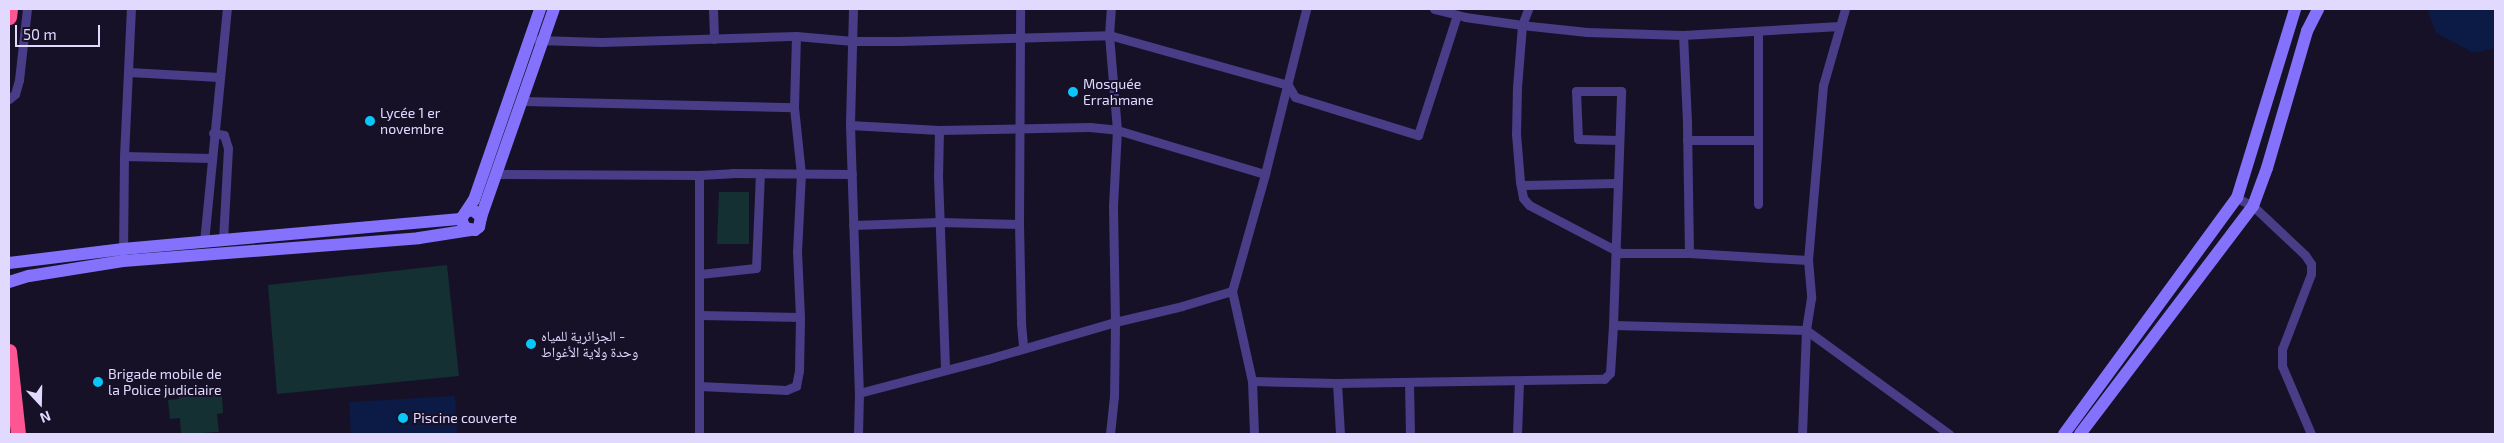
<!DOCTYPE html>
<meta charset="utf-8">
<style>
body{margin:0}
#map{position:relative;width:2504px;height:443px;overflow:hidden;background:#171128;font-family:"Exo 2","Noto Naskh Arabic",sans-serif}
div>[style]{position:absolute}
.green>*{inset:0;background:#143032}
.water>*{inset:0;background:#0c1a46}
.street>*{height:9px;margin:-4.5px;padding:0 4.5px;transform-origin:4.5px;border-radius:4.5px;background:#483d86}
.secondary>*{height:12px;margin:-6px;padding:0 6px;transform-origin:6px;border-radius:6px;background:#8572fc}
.highway>*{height:15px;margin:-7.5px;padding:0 7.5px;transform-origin:7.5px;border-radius:7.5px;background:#fc5693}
.dots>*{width:14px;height:14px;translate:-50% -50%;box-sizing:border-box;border:2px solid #171128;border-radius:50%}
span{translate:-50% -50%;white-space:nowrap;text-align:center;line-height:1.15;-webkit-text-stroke:4px #171128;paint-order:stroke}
.poi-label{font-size:14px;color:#e1d9fe}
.left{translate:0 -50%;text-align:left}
.frame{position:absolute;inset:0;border:10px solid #e1d9fe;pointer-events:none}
.north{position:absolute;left:15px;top:378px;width:50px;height:50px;-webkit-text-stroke:4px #171128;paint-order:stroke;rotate:159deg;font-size:14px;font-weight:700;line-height:20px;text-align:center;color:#e1d9fe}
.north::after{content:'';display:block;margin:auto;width:18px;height:22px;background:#e1d9fe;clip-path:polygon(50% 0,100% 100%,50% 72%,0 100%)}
.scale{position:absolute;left:15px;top:25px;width:85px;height:22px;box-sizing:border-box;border:2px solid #e1d9fe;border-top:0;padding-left:6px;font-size:15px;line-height:18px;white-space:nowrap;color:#e1d9fe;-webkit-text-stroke:4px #171128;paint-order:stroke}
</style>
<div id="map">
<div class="green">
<i style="clip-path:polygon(719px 192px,749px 192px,749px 244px,717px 244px)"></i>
<i style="clip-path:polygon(447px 265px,459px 376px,277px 394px,268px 285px)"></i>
<i style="clip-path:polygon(215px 390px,215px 395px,222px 395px,223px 413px,217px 414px,219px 432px,181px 434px,180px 418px,170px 419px,168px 400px,179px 399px,178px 394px)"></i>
</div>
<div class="water">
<i style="clip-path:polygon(2430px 9px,2495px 9px,2495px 48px,2474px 53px,2436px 33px,2428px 12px)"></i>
<i style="clip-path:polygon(455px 396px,457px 434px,351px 434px,349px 402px)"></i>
</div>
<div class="street">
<i style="left:713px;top:9px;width:30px;rotate:88deg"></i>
<i style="left:853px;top:9px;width:116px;rotate:91.5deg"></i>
<i style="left:850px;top:125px;width:268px;rotate:88.1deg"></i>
<i style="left:859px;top:393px;width:41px;rotate:91.4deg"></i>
<i style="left:1434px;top:9px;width:32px;rotate:14deg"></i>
<i style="left:1465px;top:17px;width:58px;rotate:8deg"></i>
<i style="left:1522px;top:25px;width:17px;rotate:-69deg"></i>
<i style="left:1845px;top:9px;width:79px;rotate:106.1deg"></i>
<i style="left:1823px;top:85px;width:176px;rotate:94.9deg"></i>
<i style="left:1808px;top:260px;width:38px;rotate:85deg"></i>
<i style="left:1811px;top:298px;width:32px;rotate:99deg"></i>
<i style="left:1806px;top:330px;width:177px;rotate:36deg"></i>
<i style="left:1683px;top:35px;width:157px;rotate:-3.3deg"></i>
<i style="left:538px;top:40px;width:63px;rotate:1.8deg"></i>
<i style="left:601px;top:42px;width:195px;rotate:-1.8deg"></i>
<i style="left:796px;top:36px;width:57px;rotate:5deg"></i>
<i style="left:853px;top:41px;width:46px"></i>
<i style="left:899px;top:41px;width:210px;rotate:-1.6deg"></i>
<i style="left:1109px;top:35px;width:186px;rotate:15.6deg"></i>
<i style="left:1288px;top:85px;width:14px;rotate:60deg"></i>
<i style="left:1295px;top:97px;width:129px;rotate:17.2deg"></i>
<i style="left:1418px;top:135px;width:126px;rotate:-72deg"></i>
<i style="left:129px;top:72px;width:90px;rotate:3.2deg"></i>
<i style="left:9px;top:99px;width:8px;rotate:-40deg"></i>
<i style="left:15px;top:94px;width:15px;rotate:-74deg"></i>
<i style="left:19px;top:80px;width:71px;rotate:-83.6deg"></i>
<i style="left:523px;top:101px;width:271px;rotate:1.3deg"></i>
<i style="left:850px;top:125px;width:89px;rotate:3.2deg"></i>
<i style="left:939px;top:130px;width:151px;rotate:-1.1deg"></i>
<i style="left:1090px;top:127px;width:27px;rotate:6deg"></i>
<i style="left:1117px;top:130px;width:154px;rotate:16.6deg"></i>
<i style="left:939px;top:130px;width:46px;rotate:91.2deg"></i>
<i style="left:938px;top:176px;width:193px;rotate:87.9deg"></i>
<i style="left:213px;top:133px;width:11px;rotate:10deg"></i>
<i style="left:224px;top:135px;width:14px;rotate:73deg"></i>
<i style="left:228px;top:148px;width:92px;rotate:93.1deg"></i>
<i style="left:1687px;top:140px;width:71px"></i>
<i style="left:124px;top:156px;width:86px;rotate:1.3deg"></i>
<i style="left:496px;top:174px;width:203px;rotate:0.3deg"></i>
<i style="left:1521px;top:185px;width:96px;rotate:-1.2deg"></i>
<i style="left:2237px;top:198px;width:18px;rotate:27deg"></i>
<i style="left:2253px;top:206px;width:71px;rotate:43.3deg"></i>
<i style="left:2305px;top:255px;width:11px;rotate:56deg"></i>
<i style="left:2311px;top:264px;width:10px;rotate:90deg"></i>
<i style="left:2311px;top:274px;width:80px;rotate:111.1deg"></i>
<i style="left:2282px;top:349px;width:17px;rotate:90deg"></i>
<i style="left:2282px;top:366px;width:74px;rotate:66.9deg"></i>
<i style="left:1758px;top:204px;width:173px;rotate:-90deg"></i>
<i style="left:1019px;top:224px;width:215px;rotate:-89.7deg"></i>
<i style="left:853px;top:225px;width:87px;rotate:-2deg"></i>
<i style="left:940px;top:222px;width:79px;rotate:1.5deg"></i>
<i style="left:1019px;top:224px;width:99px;rotate:88.8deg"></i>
<i style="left:1021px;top:323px;width:25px;rotate:85deg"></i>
<i style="left:204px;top:242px;width:234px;rotate:-84.4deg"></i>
<i style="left:123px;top:253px;width:97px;rotate:-89.4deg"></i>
<i style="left:124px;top:156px;width:147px;rotate:-87.3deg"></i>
<i style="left:1689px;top:253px;width:131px;rotate:-90.9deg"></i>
<i style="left:1687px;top:122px;width:87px;rotate:-92.6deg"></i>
<i style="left:1683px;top:35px;width:96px;rotate:-178.2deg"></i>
<i style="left:1587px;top:32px;width:65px;rotate:-173.9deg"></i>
<i style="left:1522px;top:25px;width:62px;rotate:94.6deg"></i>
<i style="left:1517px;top:87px;width:47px;rotate:91.2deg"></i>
<i style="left:1516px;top:134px;width:48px;rotate:85.2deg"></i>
<i style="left:1520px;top:182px;width:16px;rotate:79deg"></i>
<i style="left:1523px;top:198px;width:9px;rotate:49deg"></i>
<i style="left:1529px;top:205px;width:104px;rotate:27.6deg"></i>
<i style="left:1621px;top:253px;width:68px"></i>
<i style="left:1689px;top:253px;width:119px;rotate:3.4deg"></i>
<i style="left:700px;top:274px;width:56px;rotate:-6.1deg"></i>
<i style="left:756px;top:268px;width:95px;rotate:-87.6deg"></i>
<i style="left:1232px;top:291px;width:92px;rotate:77.5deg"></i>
<i style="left:1252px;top:381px;width:53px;rotate:87.8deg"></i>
<i style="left:700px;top:315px;width:100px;rotate:1.1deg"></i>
<i style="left:1613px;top:325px;width:193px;rotate:1.5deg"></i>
<i style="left:1806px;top:330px;width:104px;rotate:92.2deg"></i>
<i style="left:1252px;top:381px;width:85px;rotate:1.3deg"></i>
<i style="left:1337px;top:383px;width:267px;rotate:-0.9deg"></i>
<i style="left:1604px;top:379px;width:8px;rotate:-45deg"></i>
<i style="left:1610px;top:373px;width:48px;rotate:-86.4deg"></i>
<i style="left:1613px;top:325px;width:234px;rotate:-88deg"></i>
<i style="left:1621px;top:91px;width:45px;rotate:180deg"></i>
<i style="left:1576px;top:91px;width:48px;rotate:87.6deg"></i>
<i style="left:1578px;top:139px;width:41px;rotate:1.4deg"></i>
<i style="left:1409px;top:382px;width:52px;rotate:88.9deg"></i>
<i style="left:1337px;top:383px;width:51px;rotate:86.6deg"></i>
<i style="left:699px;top:386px;width:87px;rotate:2.6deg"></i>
<i style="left:786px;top:390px;width:11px;rotate:-22deg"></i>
<i style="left:796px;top:386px;width:15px;rotate:-79deg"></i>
<i style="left:799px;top:371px;width:54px;rotate:-88.9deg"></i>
<i style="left:800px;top:317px;width:65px;rotate:-92.6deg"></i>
<i style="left:797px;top:252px;width:78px;rotate:-87.1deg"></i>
<i style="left:801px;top:174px;width:67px;rotate:-96deg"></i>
<i style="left:794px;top:107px;width:71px;rotate:-88.4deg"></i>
<i style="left:859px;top:393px;width:133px;rotate:-14.8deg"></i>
<i style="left:988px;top:359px;width:132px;rotate:-16.2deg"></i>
<i style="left:1115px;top:322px;width:69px;rotate:-13.4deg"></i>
<i style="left:1182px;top:306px;width:52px;rotate:-16.7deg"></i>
<i style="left:1232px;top:291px;width:122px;rotate:-74.2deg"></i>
<i style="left:1265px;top:174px;width:170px;rotate:-76deg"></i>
<i style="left:699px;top:434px;width:259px;rotate:-90deg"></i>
<i style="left:699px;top:175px;width:33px;rotate:-3deg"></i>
<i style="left:732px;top:173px;width:120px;rotate:0.5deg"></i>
<i style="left:1110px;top:434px;width:37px;rotate:-84deg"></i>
<i style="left:1114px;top:397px;width:75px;rotate:-89.2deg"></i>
<i style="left:1115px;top:322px;width:116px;rotate:-91deg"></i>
<i style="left:1113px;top:206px;width:76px;rotate:-87deg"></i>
<i style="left:1117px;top:130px;width:95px;rotate:-94.8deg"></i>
<i style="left:1109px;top:35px;width:26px;rotate:-86deg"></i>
<i style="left:1517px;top:434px;width:53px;rotate:-87.8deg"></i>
</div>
<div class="secondary">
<i style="left:468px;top:211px;width:5px;rotate:-11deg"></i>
<i style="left:473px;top:210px;width:11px;rotate:41deg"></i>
<i style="left:481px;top:217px;width:10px;rotate:101deg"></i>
<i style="left:479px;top:227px;width:5px;rotate:143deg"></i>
<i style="left:475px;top:230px;width:10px;rotate:-169deg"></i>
<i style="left:465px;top:228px;width:10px;rotate:-114deg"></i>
<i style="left:461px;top:219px;width:23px;rotate:-56deg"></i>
<i style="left:474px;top:200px;width:202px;rotate:-70.9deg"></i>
<i style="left:481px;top:217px;width:220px;rotate:-70.7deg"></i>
<i style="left:9px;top:263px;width:115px;rotate:-7deg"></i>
<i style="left:123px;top:249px;width:339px;rotate:-5.1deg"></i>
<i style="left:9px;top:282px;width:21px;rotate:-17deg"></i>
<i style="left:29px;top:276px;width:95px;rotate:-9.1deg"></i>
<i style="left:123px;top:261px;width:297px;rotate:-4.4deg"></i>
<i style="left:419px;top:238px;width:52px;rotate:-8.9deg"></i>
<i style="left:2064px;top:434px;width:293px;rotate:-53.8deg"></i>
<i style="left:2237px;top:198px;width:198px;rotate:-72.9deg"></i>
<i style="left:2080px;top:434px;width:286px;rotate:-52.8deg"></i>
<i style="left:2253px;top:206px;width:40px;rotate:-69.8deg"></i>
<i style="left:2267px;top:168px;width:143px;rotate:-73.7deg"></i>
<i style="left:2307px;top:31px;width:25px;rotate:-63deg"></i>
</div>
<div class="highway">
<i style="left:9px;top:17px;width:8px;rotate:-83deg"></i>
<i style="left:9px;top:351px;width:83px;rotate:83.8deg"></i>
</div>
<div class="dots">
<i style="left:1073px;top:92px;background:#09c7fa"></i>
<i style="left:370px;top:121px;background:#09c7fa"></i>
<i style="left:531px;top:344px;background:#09c7fa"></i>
<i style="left:98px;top:382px;background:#09c7fa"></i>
<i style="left:403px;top:418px;background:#09c7fa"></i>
</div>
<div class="poi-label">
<span class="left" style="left:1083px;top:92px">Mosquée<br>Errahmane</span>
<span class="left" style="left:380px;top:121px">Lycée 1 er<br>novembre</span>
<span class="left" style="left:541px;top:344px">الجزائرية للمياه -<br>وحدة ولاية الأغواط</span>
<span class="left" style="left:108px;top:382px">Brigade mobile de<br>la Police judiciaire</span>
<span class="left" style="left:413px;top:418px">Piscine couverte</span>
</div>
<div class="frame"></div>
<div class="north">N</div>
<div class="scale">50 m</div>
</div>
